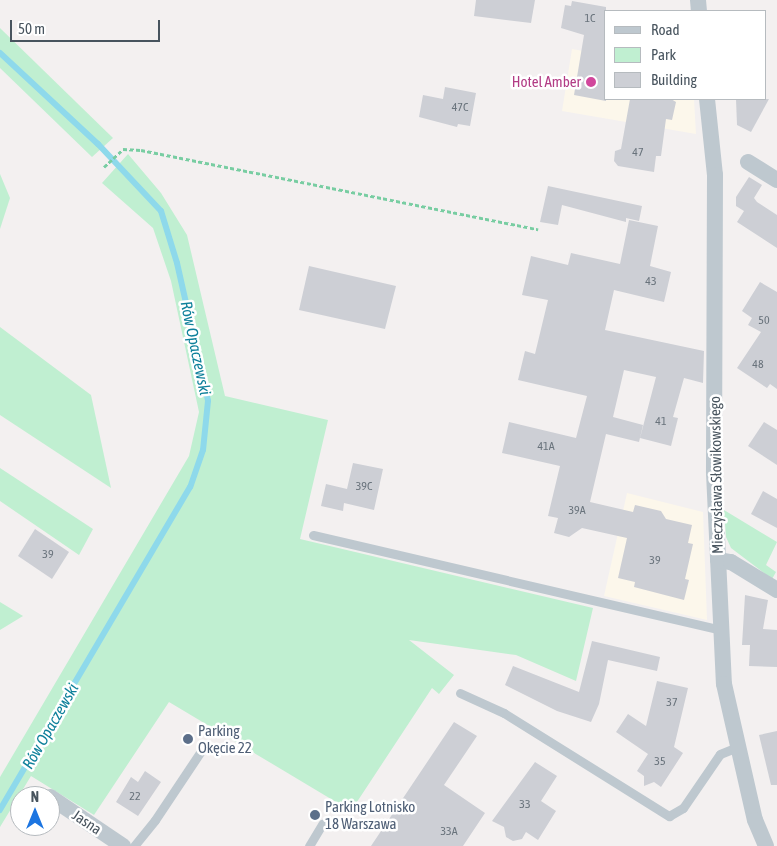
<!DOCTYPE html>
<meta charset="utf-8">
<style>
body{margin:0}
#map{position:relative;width:777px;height:846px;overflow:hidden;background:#f3f0f0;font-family:"Asap Condensed",sans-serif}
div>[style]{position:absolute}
.commercial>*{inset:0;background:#fcf7eb}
.green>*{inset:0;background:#c0efd1}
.stream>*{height:6px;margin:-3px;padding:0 3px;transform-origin:3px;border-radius:3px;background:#8ed9eb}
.building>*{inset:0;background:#cdcfd5}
.path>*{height:3px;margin-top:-1.5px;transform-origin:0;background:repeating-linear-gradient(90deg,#78cda2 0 4px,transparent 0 6.5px)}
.lane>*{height:9px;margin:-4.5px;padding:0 4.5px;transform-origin:4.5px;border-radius:4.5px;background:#bec8cf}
.street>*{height:16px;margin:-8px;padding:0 8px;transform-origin:8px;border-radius:8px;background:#bec8cf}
.dots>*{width:14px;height:14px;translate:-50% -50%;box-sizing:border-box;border:2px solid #fff;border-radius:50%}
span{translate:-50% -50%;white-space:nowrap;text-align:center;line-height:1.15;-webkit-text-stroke:5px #fff;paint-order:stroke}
.number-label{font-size:12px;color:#69737c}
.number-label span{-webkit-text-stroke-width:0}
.hotel-label{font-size:15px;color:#b23c85}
.right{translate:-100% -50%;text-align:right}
.street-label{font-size:15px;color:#48545e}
.service-label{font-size:15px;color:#4e5e75}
.left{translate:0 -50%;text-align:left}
.water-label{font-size:16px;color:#0e809b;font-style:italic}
.legend{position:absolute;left:604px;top:10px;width:162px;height:90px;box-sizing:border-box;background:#fff;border:1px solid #b6bbbf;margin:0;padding:6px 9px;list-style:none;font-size:15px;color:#48545e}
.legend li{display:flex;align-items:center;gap:10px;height:25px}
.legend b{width:25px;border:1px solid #b6bbbf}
.north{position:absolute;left:10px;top:786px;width:50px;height:50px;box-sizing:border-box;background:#fff;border:1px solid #b6bbbf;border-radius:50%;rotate:0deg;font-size:14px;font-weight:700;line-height:20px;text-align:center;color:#48545e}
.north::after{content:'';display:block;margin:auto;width:18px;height:22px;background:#1c75e1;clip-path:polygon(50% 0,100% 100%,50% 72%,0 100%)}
.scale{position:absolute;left:10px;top:20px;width:150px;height:22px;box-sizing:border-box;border:2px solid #48545e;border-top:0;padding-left:6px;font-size:15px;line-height:18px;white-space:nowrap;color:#48545e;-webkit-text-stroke:4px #fff;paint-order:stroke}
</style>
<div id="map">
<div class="commercial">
<i style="clip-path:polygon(572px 49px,606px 55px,606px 99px,694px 99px,696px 134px,562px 111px)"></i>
<i style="clip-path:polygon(627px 493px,703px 512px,707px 620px,604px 596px)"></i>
</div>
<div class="green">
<i style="clip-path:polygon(0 28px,113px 138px,92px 157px,0 68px)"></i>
<i style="clip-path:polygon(128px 154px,161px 193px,187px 235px,225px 396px,328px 420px,300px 539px,593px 608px,576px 681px,516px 655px,409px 640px,454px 675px,439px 694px,432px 688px,351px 811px,169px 702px,94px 815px,31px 776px,0 827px,0 777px,189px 456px,199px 412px,171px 281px,153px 228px,102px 183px)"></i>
<i style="clip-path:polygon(0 174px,10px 198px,0 229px)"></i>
<i style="clip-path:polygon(0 327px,91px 395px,111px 488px,0 415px)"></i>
<i style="clip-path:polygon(0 468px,93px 529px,79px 555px,0 501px)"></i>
<i style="clip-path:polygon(724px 510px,777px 542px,766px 565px,776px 572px,772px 579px,731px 548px,726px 537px)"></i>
<i style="clip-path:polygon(0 602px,23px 616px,0 630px)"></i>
</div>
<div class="stream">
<i style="left:0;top:53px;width:134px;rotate:42.9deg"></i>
<i style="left:98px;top:144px;width:92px;rotate:46.8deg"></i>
<i style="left:161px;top:211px;width:54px;rotate:72.9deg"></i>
<i style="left:177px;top:263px;width:141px;rotate:77.3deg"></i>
<i style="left:208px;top:401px;width:49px;rotate:95.8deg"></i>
<i style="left:203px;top:450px;width:39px;rotate:109deg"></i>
<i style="left:190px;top:487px;width:375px;rotate:120.5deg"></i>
</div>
<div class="building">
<i style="clip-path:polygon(476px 0,535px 0,531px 23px,474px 16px)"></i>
<i style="clip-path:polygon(572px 1px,606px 7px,606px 101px,574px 95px,584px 35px,561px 28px,565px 5px,571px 6px)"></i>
<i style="clip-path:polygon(445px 87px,476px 93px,470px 126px,458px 124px,457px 127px,419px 117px,423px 95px,443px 99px)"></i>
<i style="clip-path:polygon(630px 99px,671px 99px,676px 102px,672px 120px,666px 119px,661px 156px,656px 156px,654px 172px,618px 166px,614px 161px,615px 151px,621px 149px)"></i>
<i style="clip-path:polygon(736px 99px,769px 99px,751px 132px,737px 125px)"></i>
<i style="clip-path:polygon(749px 177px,762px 185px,754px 198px,757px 202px,777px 215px,777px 248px,737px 222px,744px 211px,736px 206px,736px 197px)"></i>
<i style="clip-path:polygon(548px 186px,642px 206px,639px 221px,626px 218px,626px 222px,562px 205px,558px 225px,540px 222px)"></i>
<i style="clip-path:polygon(629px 220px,658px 226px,650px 266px,671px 272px,664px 302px,614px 290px,605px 330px,704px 351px,703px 383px,684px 378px,673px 417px,678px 418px,671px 446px,640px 438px,656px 377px,624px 370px,613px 417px,643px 425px,639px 442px,606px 434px,590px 502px,633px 512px,635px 505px,661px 511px,666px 519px,692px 525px,688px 543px,693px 544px,685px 579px,689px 580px,684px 600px,634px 587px,635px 582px,618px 578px,627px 538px,582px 528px,569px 537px,554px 533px,558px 518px,548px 516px,560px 466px,502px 453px,509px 422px,576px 438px,587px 396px,518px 380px,525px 351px,535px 354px,548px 300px,522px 295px,531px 256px,568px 265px,571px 253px,620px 264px)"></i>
<i style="clip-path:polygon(309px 266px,396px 286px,385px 329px,299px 310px)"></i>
<i style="clip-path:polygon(760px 282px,777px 292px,777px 389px,770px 384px,767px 388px,737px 368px,761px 332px,748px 325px,752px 318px,742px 311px)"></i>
<i style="clip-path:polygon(764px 422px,777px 430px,777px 465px,748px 446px)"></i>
<i style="clip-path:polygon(353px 463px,383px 469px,374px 510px,344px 503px,343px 511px,321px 506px,326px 484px,347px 489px)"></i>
<i style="clip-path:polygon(763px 491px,777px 499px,777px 528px,751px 514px)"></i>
<i style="clip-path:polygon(35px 529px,69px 552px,52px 579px,18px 556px)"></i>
<i style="clip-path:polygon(745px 595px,768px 600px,763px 629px,777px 630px,777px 667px,749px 666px,750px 645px,742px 645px)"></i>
<i style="clip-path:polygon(592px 641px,660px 657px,657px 671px,608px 660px,599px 704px,591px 722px,557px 711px,505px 685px,513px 666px,579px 692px)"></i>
<i style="clip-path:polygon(657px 681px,688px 688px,674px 747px,683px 753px,661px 787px,654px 782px,644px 786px,644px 776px,637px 771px,648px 754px,616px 732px,628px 714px,646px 726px)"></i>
<i style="clip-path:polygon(454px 722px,477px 736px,444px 785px,485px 813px,463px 846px,371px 846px)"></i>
<i style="clip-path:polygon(777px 731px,777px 785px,771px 785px,759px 735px)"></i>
<i style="clip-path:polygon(535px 762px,557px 776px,541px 801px,556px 811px,538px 840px,526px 832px,522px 839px,513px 841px,506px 837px,504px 827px,492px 821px)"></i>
<i style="clip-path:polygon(145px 771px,161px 782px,138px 816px,116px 802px,131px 777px,138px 782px)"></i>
</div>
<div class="path">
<i style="left:104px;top:167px;width:26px;rotate:-43deg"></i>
<i style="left:123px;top:149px;width:18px;rotate:3deg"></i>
<i style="left:141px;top:150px;width:405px;rotate:11.3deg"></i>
</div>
<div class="lane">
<i style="left:313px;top:535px;width:419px;rotate:13.1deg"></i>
<i style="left:460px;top:693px;width:48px;rotate:24.4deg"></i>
<i style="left:504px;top:713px;width:195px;rotate:32deg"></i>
<i style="left:669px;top:816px;width:16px;rotate:-30deg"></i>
<i style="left:683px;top:808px;width:65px;rotate:-55.6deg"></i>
<i style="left:720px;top:754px;width:18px;rotate:-22deg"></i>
<i style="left:134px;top:846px;width:33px;rotate:-51deg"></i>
<i style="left:155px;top:820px;width:90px;rotate:-56.3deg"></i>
<i style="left:309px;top:846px;width:26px;rotate:-59deg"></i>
</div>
<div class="street">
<i style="left:698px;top:0;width:11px;rotate:85deg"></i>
<i style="left:707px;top:99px;width:76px;rotate:84deg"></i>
<i style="left:715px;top:175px;width:298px;rotate:90.2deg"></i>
<i style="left:714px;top:473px;width:211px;rotate:87.3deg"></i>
<i style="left:724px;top:684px;width:139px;rotate:77.2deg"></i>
<i style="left:755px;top:820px;width:28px;rotate:67deg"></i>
<i style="left:748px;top:162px;width:34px;rotate:32deg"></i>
<i style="left:718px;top:560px;width:13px;rotate:9deg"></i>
<i style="left:731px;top:562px;width:54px;rotate:31.3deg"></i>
<i style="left:50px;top:797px;width:88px;rotate:33.9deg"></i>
</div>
<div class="dots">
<i style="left:591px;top:82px;background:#d1479c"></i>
<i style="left:188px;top:739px;background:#5c6f8a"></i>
<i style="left:315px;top:815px;background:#5c6f8a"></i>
</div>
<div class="number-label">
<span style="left:590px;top:19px">1C</span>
<span style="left:460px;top:108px">47C</span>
<span style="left:638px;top:153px">47</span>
<span style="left:651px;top:282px">43</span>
<span style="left:764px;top:321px">50</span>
<span style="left:758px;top:365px">48</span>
<span style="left:661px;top:422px">41</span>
<span style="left:546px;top:447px">41A</span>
<span style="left:364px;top:487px">39C</span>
<span style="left:577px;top:511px">39A</span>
<span style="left:48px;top:555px">39</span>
<span style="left:655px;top:561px">39</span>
<span style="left:672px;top:703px">37</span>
<span style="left:660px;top:762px">35</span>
<span style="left:135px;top:797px">22</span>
<span style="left:525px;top:805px">33</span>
<span style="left:449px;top:832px">33A</span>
</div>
<div class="hotel-label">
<span class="right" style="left:581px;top:82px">Hotel Amber</span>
</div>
<div class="street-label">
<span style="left:716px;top:475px;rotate:-91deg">Mieczysława Słowikowskiego</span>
<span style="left:87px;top:822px;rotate:34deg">Jasna</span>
</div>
<div class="service-label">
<span class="left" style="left:198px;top:739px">Parking<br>Okęcie 22</span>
<span class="left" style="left:325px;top:815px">Parking Lotnisko<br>18 Warszawa</span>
</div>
<div class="water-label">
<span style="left:196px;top:348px;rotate:78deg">Rów Opaczewski</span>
<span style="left:50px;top:726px;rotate:-60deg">Rów Opaczewski</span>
</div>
<ul class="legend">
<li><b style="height:6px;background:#bec8cf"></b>Road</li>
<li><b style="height:14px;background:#c0efd1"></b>Park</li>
<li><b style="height:14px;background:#cdcfd5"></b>Building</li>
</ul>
<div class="north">N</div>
<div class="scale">50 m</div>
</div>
